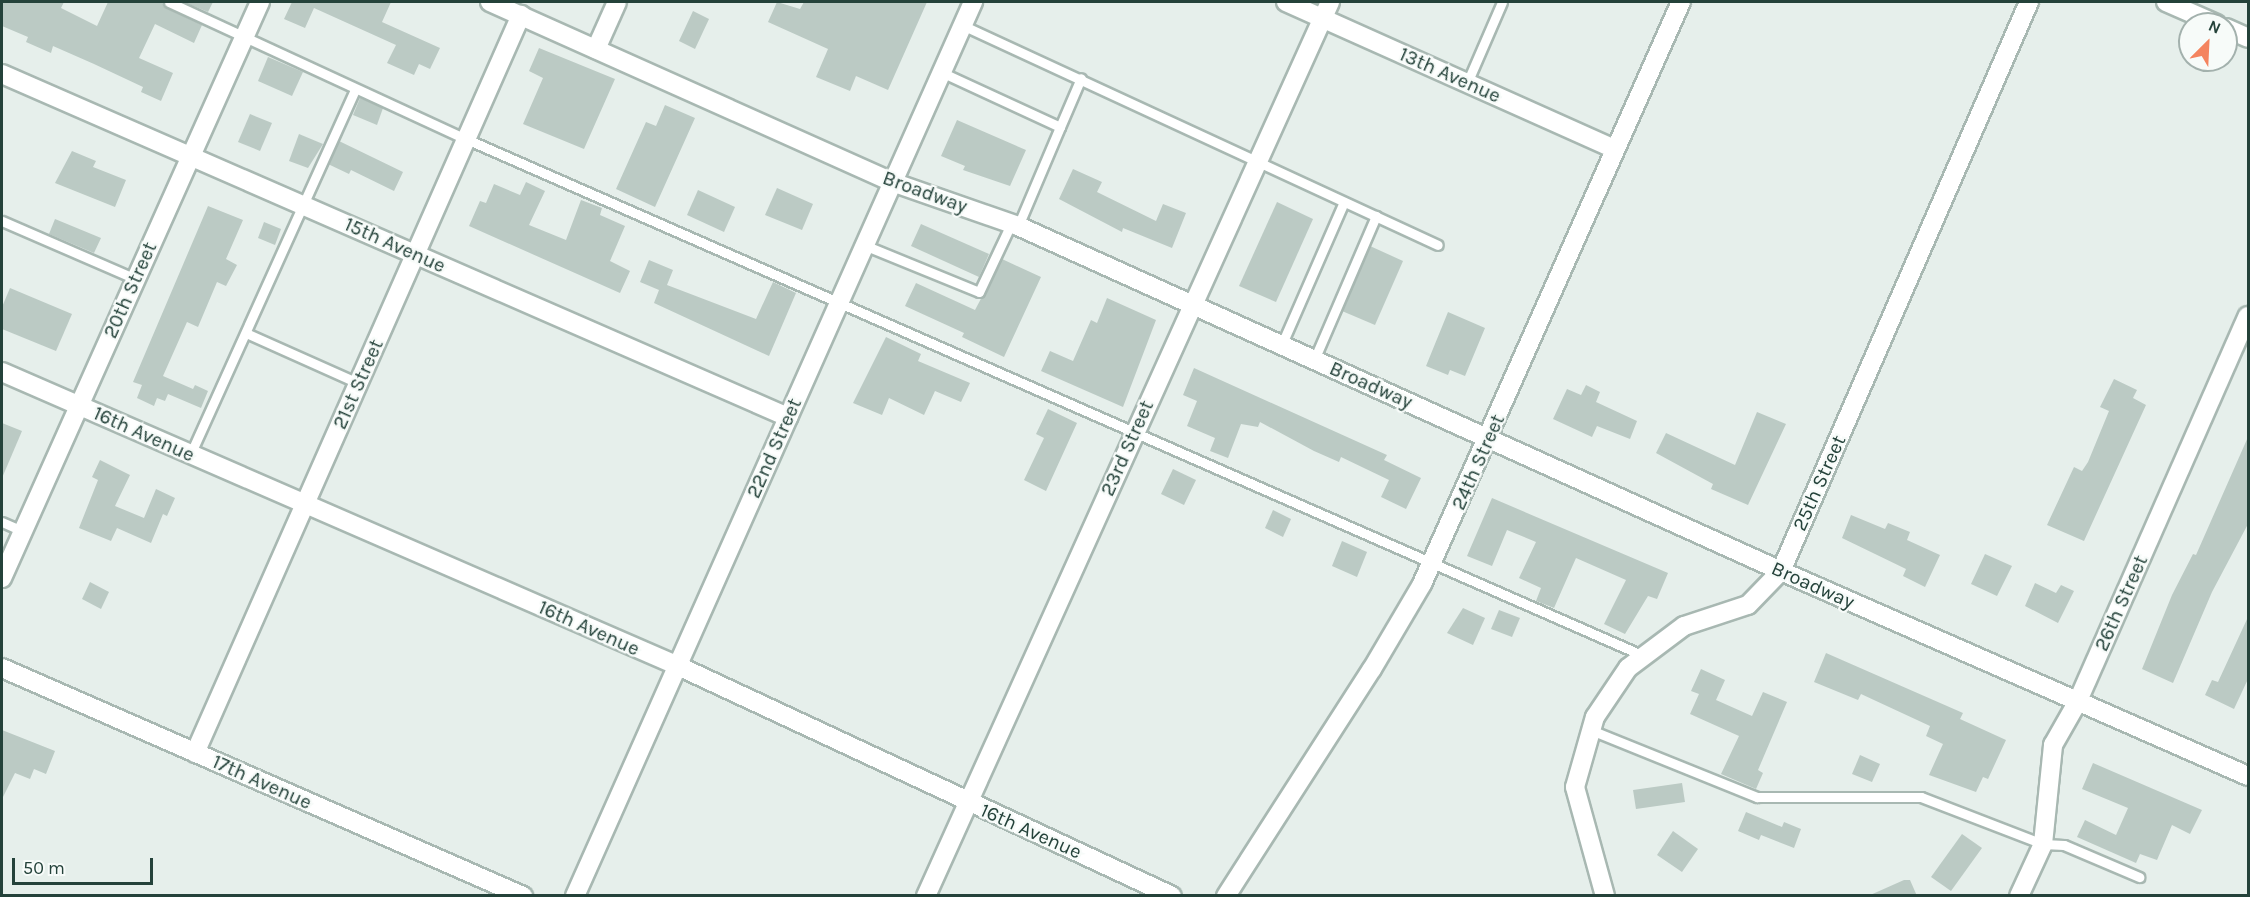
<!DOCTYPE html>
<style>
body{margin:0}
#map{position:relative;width:2250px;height:897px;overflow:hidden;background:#e6efeb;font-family:Karla,sans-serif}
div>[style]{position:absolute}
.building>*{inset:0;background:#bbcac4}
.roads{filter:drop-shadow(2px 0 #a8b8b2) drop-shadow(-2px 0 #a8b8b2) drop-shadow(0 2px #a8b8b2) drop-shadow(0 -2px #a8b8b2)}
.service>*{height:9px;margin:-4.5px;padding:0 4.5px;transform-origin:4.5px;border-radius:4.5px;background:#fff}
.minor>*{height:18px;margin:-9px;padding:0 9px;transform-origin:9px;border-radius:9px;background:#fff}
.tertiary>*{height:18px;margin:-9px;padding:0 9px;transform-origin:9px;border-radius:9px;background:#fff}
.secondary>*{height:18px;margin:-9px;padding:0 9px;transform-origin:9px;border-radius:9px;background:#fff}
span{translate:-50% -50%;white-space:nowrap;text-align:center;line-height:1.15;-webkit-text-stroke:4.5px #f7fbf9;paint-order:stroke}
.street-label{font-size:20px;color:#24423a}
.frame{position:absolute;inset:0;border:3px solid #24423a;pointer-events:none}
.north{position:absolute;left:2178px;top:12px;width:60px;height:60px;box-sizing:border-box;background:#f7fbf9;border:2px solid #a3b1ad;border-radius:50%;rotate:24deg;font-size:16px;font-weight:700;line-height:24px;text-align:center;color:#24423a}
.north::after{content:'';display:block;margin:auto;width:21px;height:27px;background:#f4845f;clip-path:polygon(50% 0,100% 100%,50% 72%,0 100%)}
.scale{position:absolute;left:12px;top:858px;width:141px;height:27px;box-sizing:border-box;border:3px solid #24423a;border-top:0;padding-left:8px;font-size:18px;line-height:21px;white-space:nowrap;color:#24423a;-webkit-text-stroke:4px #f7fbf9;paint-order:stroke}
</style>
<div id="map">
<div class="building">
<i style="clip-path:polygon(2px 2px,64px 2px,61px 8px,97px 26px,108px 2px,162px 2px,166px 8px,202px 25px,194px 43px,155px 24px,139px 58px,173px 73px,161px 101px,141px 92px,143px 87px,94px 64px,53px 46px,51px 53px,26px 42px,28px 37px,2px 26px)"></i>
<i style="clip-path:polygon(184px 2px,213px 2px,208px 12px)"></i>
<i style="clip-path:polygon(292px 2px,391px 2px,382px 22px,440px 48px,430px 69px,419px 64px,414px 75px,387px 63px,396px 45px,314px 8px,305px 28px,284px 19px)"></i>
<i style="clip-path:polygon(777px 2px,800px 9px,804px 2px,927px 2px,888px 90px,856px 76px,850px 91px,816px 77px,828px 49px,768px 22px)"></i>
<i style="clip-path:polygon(693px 11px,709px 19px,695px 49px,679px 41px)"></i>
<i style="clip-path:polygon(539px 48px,615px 79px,584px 149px,523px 124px,543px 78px,529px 71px)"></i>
<i style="clip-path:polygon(268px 57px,303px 72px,292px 96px,258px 81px)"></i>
<i style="clip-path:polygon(360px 98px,383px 108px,377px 125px,353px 115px)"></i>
<i style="clip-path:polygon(665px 105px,695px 118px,655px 207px,616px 189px,646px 122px,656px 126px)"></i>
<i style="clip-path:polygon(250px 114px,272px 123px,260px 151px,238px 142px)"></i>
<i style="clip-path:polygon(957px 120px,1026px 150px,1010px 186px,963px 170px,965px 166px,941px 156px)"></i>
<i style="clip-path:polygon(299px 134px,323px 144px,308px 168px,289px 161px)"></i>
<i style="clip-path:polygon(339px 141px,403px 172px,394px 191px,351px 170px,349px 174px,328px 164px)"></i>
<i style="clip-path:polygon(72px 151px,96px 161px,93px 167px,126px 180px,115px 207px,55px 183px)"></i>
<i style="clip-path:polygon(1073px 169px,1102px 182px,1097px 192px,1156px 221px,1163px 204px,1186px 213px,1172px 248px,1123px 228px,1122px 232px,1059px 199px)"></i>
<i style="clip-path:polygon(526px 182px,545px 191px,529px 225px,566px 240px,581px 200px,602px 208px,600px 215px,625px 226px,610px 261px,630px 271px,620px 293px,469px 226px,480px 201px,486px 203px,494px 184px,520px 195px)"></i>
<i style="clip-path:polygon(777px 188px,813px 204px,802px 230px,765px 215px)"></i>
<i style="clip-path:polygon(698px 190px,735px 207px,724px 232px,687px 215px)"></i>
<i style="clip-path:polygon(1277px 202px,1313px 219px,1276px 302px,1239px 286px)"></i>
<i style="clip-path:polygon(208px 206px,243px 220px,226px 259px,237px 265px,226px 286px,217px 282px,198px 327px,187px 322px,163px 376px,193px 389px,195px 385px,208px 391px,201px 408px,168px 394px,165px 401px,157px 398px,154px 406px,137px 398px,142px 385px,133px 382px)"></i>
<i style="clip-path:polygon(55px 219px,101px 238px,94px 253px,49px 234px)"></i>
<i style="clip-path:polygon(264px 222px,281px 229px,275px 245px,258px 238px)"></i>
<i style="clip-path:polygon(921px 224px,989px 254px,979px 277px,911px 246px)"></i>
<i style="clip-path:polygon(1370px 246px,1403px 261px,1375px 325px,1342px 311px)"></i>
<i style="clip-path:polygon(1002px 259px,1041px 277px,1004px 357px,962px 337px,964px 333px,905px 306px,916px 283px,975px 310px)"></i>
<i style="clip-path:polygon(649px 260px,673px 270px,667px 285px,756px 319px,773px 282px,796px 293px,769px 356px,654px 303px,659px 290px,640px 282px)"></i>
<i style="clip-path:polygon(10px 288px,72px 314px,56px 351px,2px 329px,2px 307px)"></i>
<i style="clip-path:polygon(1107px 298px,1156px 320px,1123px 407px,1041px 371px,1050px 351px,1073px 361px,1091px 320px,1097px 323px)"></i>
<i style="clip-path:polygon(1448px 312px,1485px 328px,1465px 376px,1450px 370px,1448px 375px,1426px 366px)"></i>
<i style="clip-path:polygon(886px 337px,921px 354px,918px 361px,970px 383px,961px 402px,935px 391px,924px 415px,889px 398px,882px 415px,853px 403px)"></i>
<i style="clip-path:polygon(1194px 368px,1387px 455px,1384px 460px,1421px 478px,1406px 509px,1381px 497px,1389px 480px,1341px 457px,1339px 462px,1314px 451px,1260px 422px,1258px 427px,1241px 424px,1228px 458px,1210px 451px,1215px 438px,1187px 426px,1197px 401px,1183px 395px)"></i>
<i style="clip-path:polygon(2114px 379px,2137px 390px,2133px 398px,2146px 405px,2084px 541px,2047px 525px,2074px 467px,2082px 471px,2088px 462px,2109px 411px,2100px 407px)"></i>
<i style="clip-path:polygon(1586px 385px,1600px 392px,1596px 402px,1637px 421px,1630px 439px,1597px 426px,1592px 437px,1553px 419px,1567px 389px,1581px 395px)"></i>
<i style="clip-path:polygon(1048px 409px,1077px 423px,1046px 491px,1024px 480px,1044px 438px,1036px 434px)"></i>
<i style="clip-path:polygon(1757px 412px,1786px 424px,1748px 505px,1711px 489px,1713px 484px,1656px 453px,1666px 433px,1735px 465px)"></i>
<i style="clip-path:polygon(2px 423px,22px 431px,2px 478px)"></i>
<i style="clip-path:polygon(2248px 437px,2248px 524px,2212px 592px,2173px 683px,2142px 669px,2172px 595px,2193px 554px,2196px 555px)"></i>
<i style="clip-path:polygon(100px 460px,130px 475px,115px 506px,144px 518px,156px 489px,175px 498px,167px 516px,163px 514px,151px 543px,117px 528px,111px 541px,79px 528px,98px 480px,92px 477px)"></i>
<i style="clip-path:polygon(1173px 469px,1196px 480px,1184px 505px,1161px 494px)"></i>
<i style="clip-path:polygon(1492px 498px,1668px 573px,1657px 599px,1648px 596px,1625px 634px,1604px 624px,1626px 580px,1576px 558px,1554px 608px,1536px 601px,1541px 588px,1519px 578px,1536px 542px,1507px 530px,1492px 566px,1467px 556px)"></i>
<i style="clip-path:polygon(1273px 510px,1291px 519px,1283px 537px,1265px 528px)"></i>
<i style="clip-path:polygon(1851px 515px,1885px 529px,1888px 523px,1910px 532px,1907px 540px,1940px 555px,1925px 587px,1903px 576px,1906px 569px,1842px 538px)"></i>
<i style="clip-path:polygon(1342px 541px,1367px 552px,1357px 577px,1332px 566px)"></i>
<i style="clip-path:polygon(1985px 554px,2012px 566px,1997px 596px,1971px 584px)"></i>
<i style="clip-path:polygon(90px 582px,109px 592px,101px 609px,82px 599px)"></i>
<i style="clip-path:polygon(2035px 583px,2056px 593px,2061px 585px,2074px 591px,2058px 623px,2025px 606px)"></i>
<i style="clip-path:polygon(1463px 608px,1485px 618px,1473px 645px,1447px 633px)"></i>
<i style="clip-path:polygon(1499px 610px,1520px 618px,1512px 637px,1491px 629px)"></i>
<i style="clip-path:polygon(2248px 617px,2248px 679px,2234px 709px,2205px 695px,2212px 680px,2218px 682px)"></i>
<i style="clip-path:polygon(1826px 653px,1963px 713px,1960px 719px,2006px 740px,1988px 779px,1983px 777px,1976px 792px,1929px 775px,1943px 744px,1926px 736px,1930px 726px,1861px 694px,1858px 700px,1814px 682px)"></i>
<i style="clip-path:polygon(1701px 669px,1725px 680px,1716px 700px,1752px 716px,1763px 692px,1787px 702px,1758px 770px,1763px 773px,1756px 789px,1721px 774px,1739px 736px,1690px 714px,1699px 694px,1691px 691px)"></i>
<i style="clip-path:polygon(2px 730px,55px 751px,46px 774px,34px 769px,30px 779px,15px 773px,2px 799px)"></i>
<i style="clip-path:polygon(1860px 755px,1880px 764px,1872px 782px,1852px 774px)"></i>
<i style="clip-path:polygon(2093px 763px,2202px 810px,2190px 834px,2172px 825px,2157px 860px,2140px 854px,2136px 863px,2077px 837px,2085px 820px,2116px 835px,2128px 808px,2082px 789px)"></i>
<i style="clip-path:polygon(1682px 783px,1685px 802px,1636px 809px,1633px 790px)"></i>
<i style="clip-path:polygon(1746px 812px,1782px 827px,1784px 822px,1801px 829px,1794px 848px,1761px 835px,1759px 840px,1738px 831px)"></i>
<i style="clip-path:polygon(1673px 831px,1698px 849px,1682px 872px,1657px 855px)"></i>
<i style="clip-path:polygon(1962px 834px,1982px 848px,1951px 891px,1931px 877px)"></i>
<i style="clip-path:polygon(1904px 880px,1910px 880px,1917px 896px,1868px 896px)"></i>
</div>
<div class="roads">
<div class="service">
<i style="left:169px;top:2px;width:325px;rotate:24.8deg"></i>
<i style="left:464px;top:138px;width:1289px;rotate:23.7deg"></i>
<i style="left:962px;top:25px;width:524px;rotate:24.81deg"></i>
<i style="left:941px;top:72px;width:131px;rotate:24.8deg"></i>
<i style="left:1060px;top:127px;width:108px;rotate:113deg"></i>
<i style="left:1467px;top:83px;width:88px;rotate:-66.6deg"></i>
<i style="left:1060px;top:127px;width:53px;rotate:-66.8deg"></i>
<i style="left:2px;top:221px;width:146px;rotate:23.4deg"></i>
<i style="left:864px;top:245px;width:124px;rotate:22.2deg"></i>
<i style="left:979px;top:292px;width:75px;rotate:-64.8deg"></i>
<i style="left:246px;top:333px;width:123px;rotate:24.1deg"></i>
<i style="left:1281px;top:346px;width:157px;rotate:-66.4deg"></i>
<i style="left:1314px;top:360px;width:157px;rotate:-66.7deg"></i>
<i style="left:190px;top:455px;width:401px;rotate:-65.7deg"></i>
<i style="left:2px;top:522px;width:22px;rotate:24deg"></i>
<i style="left:1591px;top:730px;width:179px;rotate:22deg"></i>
<i style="left:1757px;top:797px;width:164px"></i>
<i style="left:1921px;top:797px;width:131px;rotate:21.1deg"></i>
<i style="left:2043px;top:844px;width:21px;rotate:3deg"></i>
<i style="left:2064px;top:845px;width:82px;rotate:23.1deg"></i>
</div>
<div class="minor">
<i style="left:1286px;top:2px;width:359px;rotate:24.1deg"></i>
<i style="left:2166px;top:2px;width:55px;rotate:23.7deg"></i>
<i style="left:2226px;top:28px;width:24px;rotate:24deg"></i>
<i style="left:596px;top:49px;width:51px;rotate:-65.9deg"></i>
<i style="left:2px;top:74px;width:858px;rotate:23.58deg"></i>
<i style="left:2px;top:372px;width:735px;rotate:23.5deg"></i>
<i style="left:676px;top:665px;width:547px;rotate:24.97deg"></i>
<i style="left:2px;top:668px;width:569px;rotate:23.64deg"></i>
<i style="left:195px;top:753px;width:807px;rotate:-66.17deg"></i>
<i style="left:575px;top:896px;width:979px;rotate:-66deg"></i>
<i style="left:926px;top:896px;width:981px;rotate:-65.68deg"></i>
<i style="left:1226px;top:896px;width:270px;rotate:-57.3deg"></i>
<i style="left:1372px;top:669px;width:99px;rotate:-59.5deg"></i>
<i style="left:1422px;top:584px;width:637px;rotate:-66.01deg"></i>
<i style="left:1605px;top:896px;width:113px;rotate:-105.4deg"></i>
<i style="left:1575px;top:787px;width:73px;rotate:-74.1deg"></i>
<i style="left:1595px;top:717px;width:59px;rotate:-56deg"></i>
<i style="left:1628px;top:668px;width:70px;rotate:-36.9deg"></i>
<i style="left:1684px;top:626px;width:67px;rotate:-18.2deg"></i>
<i style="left:1748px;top:605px;width:47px;rotate:-45.9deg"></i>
<i style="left:1781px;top:571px;width:621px;rotate:-66.45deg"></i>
<i style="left:2019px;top:896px;width:57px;rotate:-65.2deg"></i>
<i style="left:2043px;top:844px;width:100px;rotate:-84.2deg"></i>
<i style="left:2053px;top:745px;width:48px;rotate:-60.3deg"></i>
<i style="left:2077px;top:703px;width:423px;rotate:-66.2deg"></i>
</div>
<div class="tertiary">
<i style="left:2px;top:578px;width:631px;rotate:-65.87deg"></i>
</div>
<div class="secondary">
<i style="left:490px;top:2px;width:440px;rotate:24.1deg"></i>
<i style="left:892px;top:182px;width:133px;rotate:19.2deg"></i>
<i style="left:1018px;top:226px;width:837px;rotate:24.33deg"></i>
<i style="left:1781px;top:571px;width:510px;rotate:23.7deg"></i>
</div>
</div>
<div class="street-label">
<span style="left:1450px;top:75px;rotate:24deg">13th Avenue</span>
<span style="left:925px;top:192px;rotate:20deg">Broadway</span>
<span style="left:395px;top:245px;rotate:24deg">15th Avenue</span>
<span style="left:130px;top:290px;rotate:-66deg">20th Street</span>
<span style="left:358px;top:384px;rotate:-66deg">21st Street</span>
<span style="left:1371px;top:385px;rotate:24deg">Broadway</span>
<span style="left:144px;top:434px;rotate:24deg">16th Avenue</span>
<span style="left:774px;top:448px;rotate:-66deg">22nd Street</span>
<span style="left:1127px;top:448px;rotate:-66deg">23rd Street</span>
<span style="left:1478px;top:462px;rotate:-66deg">24th Street</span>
<span style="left:1819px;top:483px;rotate:-66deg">25th Street</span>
<span style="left:1813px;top:585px;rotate:24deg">Broadway</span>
<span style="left:2121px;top:603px;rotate:-66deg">26th Street</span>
<span style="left:589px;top:628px;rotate:24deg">16th Avenue</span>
<span style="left:262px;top:782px;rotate:24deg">17th Avenue</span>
<span style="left:1031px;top:831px;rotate:24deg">16th Avenue</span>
</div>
<div class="frame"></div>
<div class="north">N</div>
<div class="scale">50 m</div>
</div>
